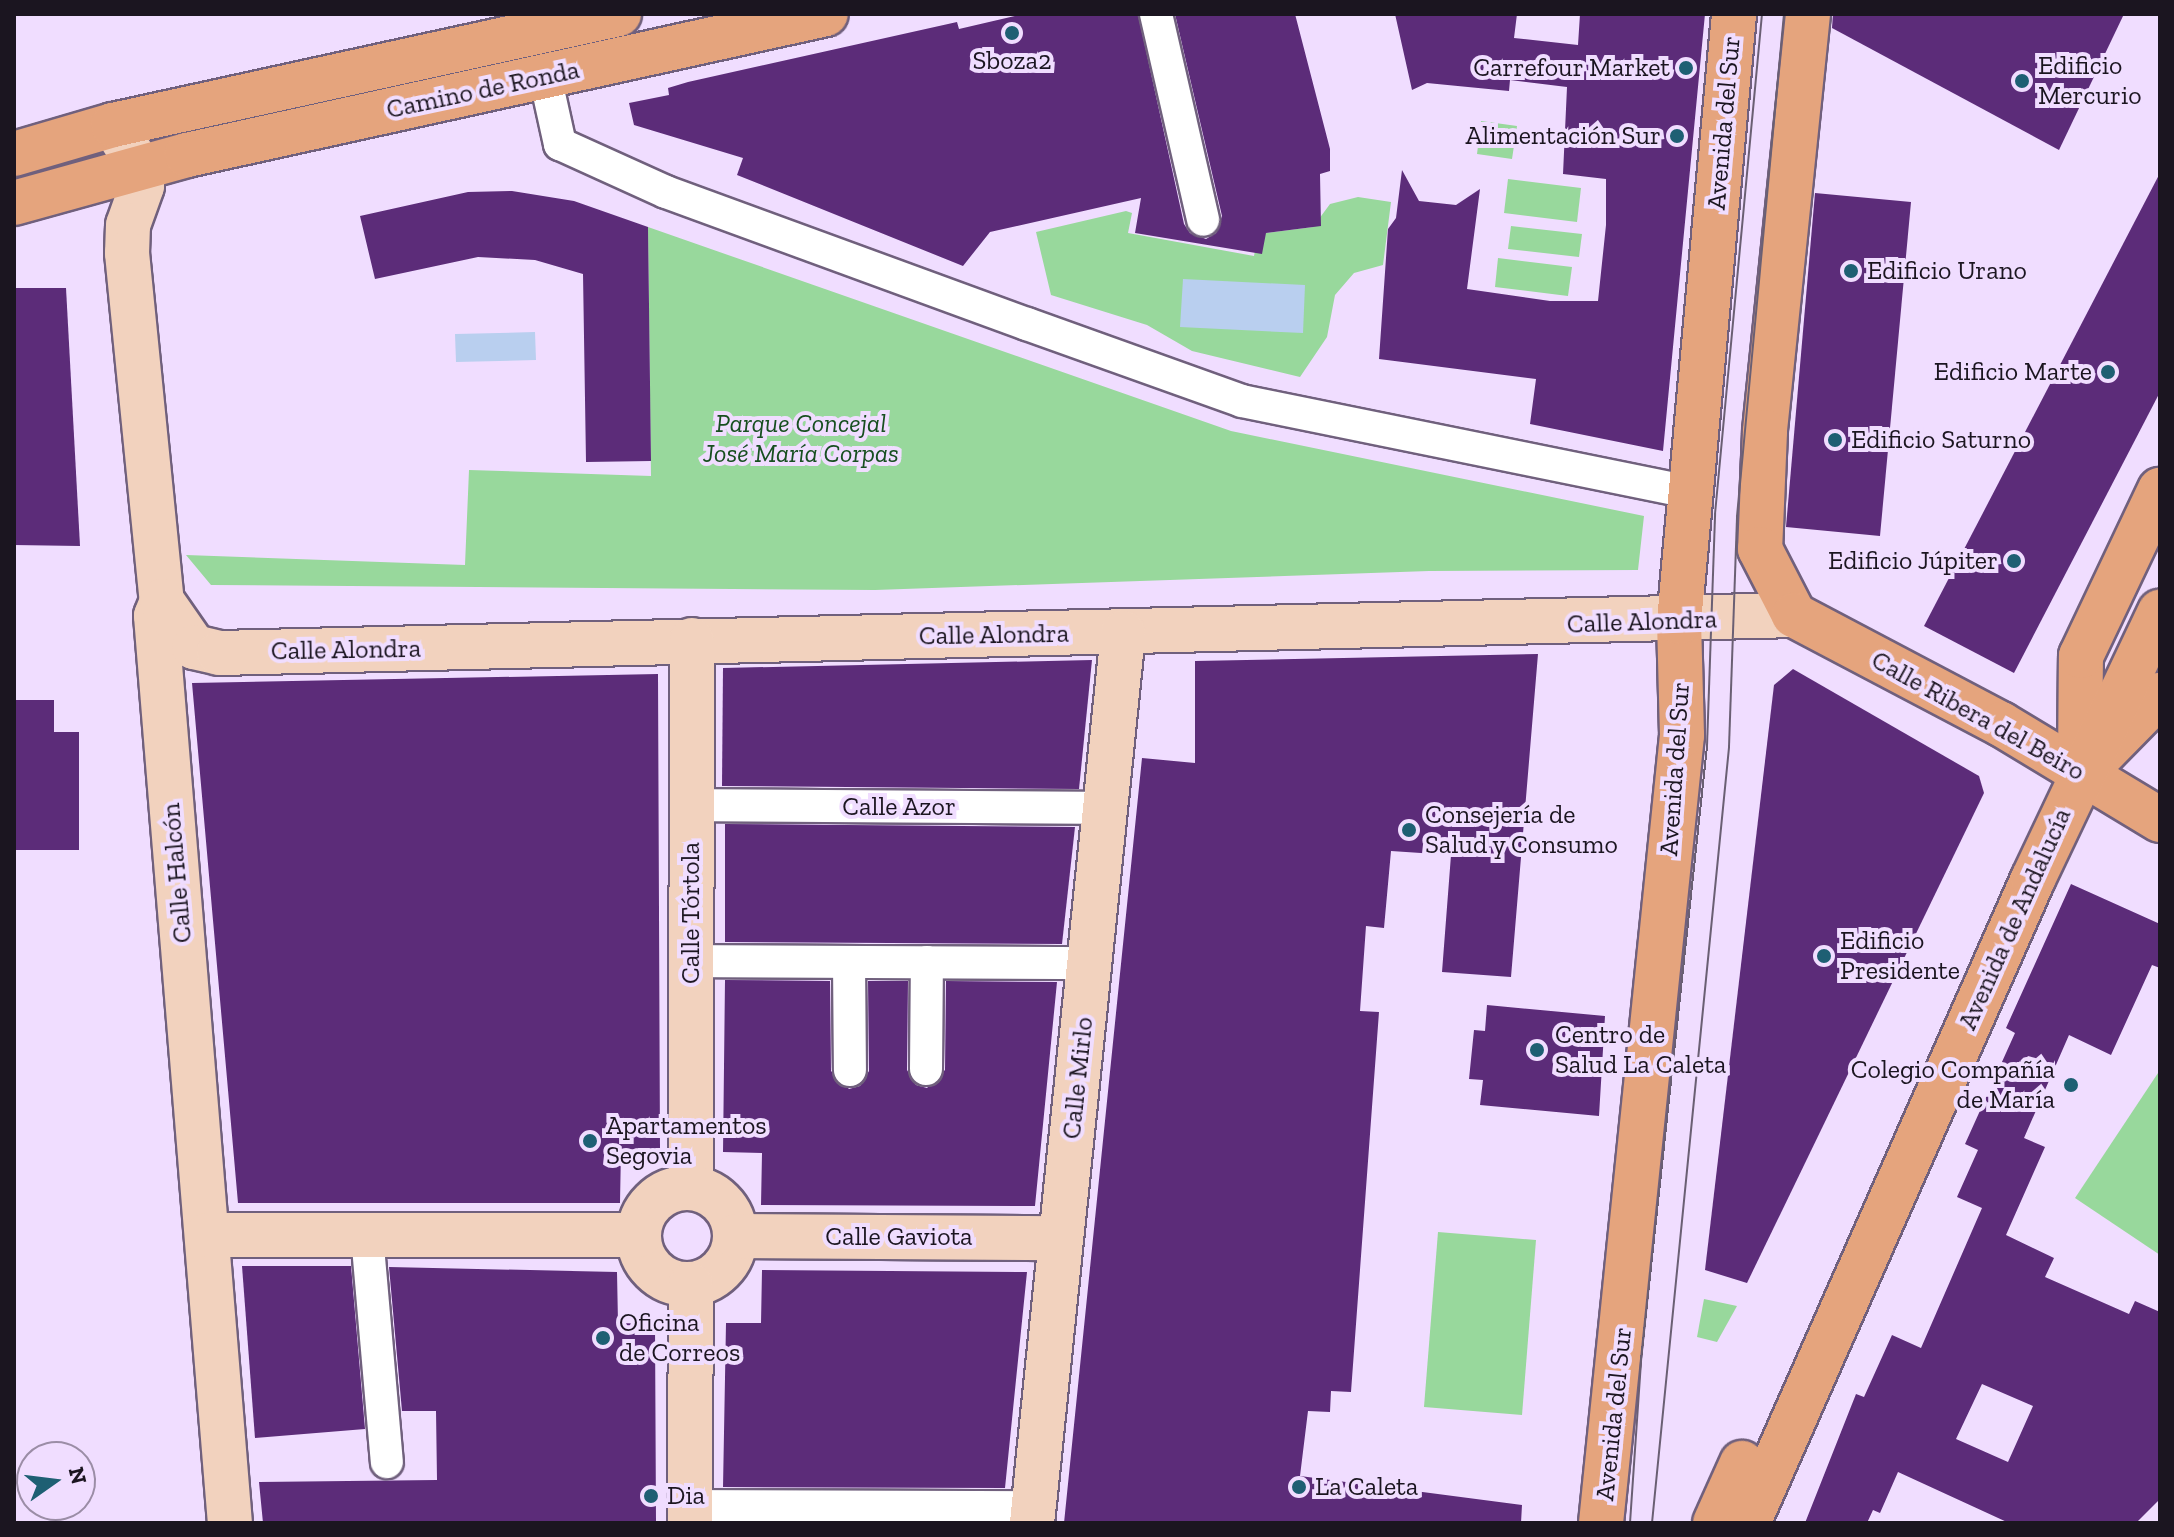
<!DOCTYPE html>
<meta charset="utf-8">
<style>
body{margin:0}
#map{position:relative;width:2174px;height:1537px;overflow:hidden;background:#f0ddff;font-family:"Zilla Slab",serif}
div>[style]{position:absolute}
.green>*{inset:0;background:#98d89c}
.water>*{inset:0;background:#b9cfef}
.building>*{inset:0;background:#5c2c79}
.roads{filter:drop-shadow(2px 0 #70607d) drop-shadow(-2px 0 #70607d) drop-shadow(0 2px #70607d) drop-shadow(0 -2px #70607d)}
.street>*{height:32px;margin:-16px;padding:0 16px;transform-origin:16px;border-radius:16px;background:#fff}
.secondary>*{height:44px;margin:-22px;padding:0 22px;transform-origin:22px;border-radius:22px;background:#f2d2be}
.secondary>.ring{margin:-22px;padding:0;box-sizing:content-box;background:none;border:44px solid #f2d2be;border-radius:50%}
.primary>*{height:44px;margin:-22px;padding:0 22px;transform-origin:22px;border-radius:22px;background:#e5a47d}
.tram>*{height:2px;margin:-1px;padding:0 1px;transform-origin:1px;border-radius:1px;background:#6a5f73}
.dots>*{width:22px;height:22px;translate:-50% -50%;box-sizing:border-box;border:4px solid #f0ddff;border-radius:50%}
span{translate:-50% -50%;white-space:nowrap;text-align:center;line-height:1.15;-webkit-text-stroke:8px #f0ddff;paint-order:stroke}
.poi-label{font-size:26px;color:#1b1520}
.left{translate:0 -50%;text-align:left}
.right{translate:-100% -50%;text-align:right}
.street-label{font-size:26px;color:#1b1520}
.park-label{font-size:26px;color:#174f20;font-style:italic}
.frame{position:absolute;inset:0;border:16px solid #1b1520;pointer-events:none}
.north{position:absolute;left:16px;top:1441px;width:80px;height:80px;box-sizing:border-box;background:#f0ddff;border:2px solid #9b8da6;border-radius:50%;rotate:76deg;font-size:22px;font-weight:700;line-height:32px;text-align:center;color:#1b1520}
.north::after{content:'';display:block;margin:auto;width:28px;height:36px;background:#1e5f73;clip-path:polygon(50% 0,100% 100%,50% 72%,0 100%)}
</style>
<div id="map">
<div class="green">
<i style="clip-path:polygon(1481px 121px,1517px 126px,1512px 159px,1477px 154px)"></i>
<i style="clip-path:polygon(1508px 179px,1581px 188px,1577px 222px,1504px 213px)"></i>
<i style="clip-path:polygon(1358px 197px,1391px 202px,1383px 265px,1354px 273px,1335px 295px,1327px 337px,1300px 377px,1192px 351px,1147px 325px,1051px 295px,1036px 232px,1126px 211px,1132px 213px,1128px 233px,1254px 256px,1258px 234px,1313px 227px,1330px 204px)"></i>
<i style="clip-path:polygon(1511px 226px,1582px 234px,1579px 257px,1508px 249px)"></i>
<i style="clip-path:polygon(648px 227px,1231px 431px,1644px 516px,1638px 570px,1429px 571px,875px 590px,211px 585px,186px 555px,465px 565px,469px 470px,651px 476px)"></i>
<i style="clip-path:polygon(1498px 258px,1572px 267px,1568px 296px,1495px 287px)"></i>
<i style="clip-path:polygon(2160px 1070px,2160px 1255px,2075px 1198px)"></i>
<i style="clip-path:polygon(1438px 1232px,1536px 1240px,1522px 1415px,1424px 1407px)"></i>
<i style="clip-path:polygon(1704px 1299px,1737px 1306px,1717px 1342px,1697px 1337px)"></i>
</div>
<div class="water">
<i style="clip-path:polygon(1183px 279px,1305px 285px,1303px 333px,1180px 327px)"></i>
<i style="clip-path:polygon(535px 332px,536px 360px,456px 362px,455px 334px)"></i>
</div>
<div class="building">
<i style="clip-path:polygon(1023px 14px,1138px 14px,1184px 224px,1190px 233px,1206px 239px,1216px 233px,1222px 216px,1175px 14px,1295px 14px,1330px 149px,1330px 171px,1320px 174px,1321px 226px,1266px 233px,1262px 254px,1135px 233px,1141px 198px,990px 232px,963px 266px,737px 175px,743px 158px,634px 125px,629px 103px,669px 95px,668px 88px,688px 82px,957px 22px,959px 29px)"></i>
<i style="clip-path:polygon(1395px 14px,1517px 14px,1514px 38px,1578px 45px,1580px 14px,1705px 14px,1663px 451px,1530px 424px,1536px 379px,1379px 359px,1388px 229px,1396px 218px,1402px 170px,1419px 201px,1456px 205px,1480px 189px,1467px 289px,1550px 301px,1598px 301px,1606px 225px,1606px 179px,1563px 174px,1567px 87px,1510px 80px,1509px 91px,1427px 83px,1412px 90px)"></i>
<i style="clip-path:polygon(1833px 14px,2124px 14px,2059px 150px,1832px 28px)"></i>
<i style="clip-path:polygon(2160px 173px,2160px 392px,2014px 673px,1924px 626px)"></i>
<i style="clip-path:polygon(512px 191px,574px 201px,648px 227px,651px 461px,586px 462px,583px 274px,535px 260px,478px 257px,375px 279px,360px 216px,468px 192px)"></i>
<i style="clip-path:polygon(1815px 193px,1911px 202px,1880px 536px,1786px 527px)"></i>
<i style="clip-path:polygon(14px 288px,66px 288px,80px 546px,14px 545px)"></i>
<i style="clip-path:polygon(1538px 654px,1511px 977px,1442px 972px,1451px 855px,1391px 851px,1384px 928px,1366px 926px,1360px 1011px,1379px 1012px,1351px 1392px,1331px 1391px,1330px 1412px,1308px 1411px,1300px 1476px,1522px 1505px,1521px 1523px,1064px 1523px,1142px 758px,1195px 763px,1195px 661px)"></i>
<i style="clip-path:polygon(1092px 660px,1079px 789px,722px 786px,723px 668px)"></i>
<i style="clip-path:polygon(1793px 669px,1979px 776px,1984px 793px,1747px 1283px,1705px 1270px,1774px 685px)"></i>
<i style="clip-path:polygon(658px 674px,660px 1150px,621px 1149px,620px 1203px,238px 1203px,192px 683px)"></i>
<i style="clip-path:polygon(14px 700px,54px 700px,54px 732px,79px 732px,79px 850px,14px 850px)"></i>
<i style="clip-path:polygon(725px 824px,1075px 827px,1062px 944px,725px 942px)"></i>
<i style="clip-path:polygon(evenodd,2071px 884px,2160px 924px,2160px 968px,2152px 965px,2111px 1055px,2069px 1035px,2024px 1138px,2045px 1147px,2006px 1235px,2054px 1258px,2045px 1277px,2129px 1314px,2135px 1301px,2160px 1312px,2160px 1499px,2136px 1523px,2009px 1523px,1898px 1472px,1880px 1513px,1873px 1510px,1867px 1523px,1805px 1523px,1856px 1394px,1864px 1397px,1892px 1335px,1921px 1348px,1982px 1208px,1957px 1197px,1978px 1150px,1965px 1144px,2015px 1033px,2006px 1028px,2071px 884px,1982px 1384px,2033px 1406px,2008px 1462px,1956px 1439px,1982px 1384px)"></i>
<i style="clip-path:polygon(725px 980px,830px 981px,831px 1071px,849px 1089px,860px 1086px,869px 1071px,868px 981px,908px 981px,907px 1070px,916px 1085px,927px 1088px,945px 1070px,946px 981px,1057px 982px,1035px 1206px,761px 1205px,762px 1153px,723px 1152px)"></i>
<i style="clip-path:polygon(1487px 1005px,1605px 1016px,1599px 1116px,1480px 1105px,1483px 1080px,1469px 1079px,1474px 1030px,1485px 1031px)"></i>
<i style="clip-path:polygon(242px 1266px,351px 1266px,365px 1429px,255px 1438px)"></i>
<i style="clip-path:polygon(389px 1267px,617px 1272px,618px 1323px,655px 1324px,656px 1523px,263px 1523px,259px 1482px,437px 1480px,436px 1411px,402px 1411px)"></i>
<i style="clip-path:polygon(762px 1270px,1027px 1272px,1005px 1488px,723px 1487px,726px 1323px,761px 1323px)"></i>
</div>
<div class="roads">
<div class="street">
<i style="left:1156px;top:14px;width:211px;rotate:77.1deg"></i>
<i style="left:545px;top:76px;width:70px;rotate:77.6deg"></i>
<i style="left:560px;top:144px;width:116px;rotate:24.4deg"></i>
<i style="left:666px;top:192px;width:384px;rotate:20.1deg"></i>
<i style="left:1027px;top:324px;width:228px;rotate:19.7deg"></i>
<i style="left:1242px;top:401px;width:458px;rotate:11.5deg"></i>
<i style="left:692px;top:805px;width:413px;rotate:0.4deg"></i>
<i style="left:691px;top:961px;width:399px;rotate:0.3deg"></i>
<i style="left:849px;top:962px;width:108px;rotate:89.5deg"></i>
<i style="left:926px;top:1069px;width:107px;rotate:-89.5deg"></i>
<i style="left:367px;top:1235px;width:228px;rotate:85deg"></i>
<i style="left:690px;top:1506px;width:344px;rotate:0.2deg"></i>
</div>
<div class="secondary">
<i style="left:113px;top:125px;width:50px;rotate:57.3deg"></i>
<i style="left:140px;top:167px;width:19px;rotate:84deg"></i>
<i style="left:142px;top:186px;width:41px;rotate:109.7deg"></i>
<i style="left:128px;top:225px;width:28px;rotate:92deg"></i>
<i style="left:127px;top:253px;width:350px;rotate:84.3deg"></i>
<i style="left:162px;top:601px;width:16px;rotate:112deg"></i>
<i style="left:156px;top:616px;width:910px;rotate:85.34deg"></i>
<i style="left:162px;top:601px;width:56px;rotate:55.2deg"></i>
<i style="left:194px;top:647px;width:26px;rotate:13deg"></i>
<i style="left:219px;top:653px;width:1575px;rotate:-1.38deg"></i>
<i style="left:691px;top:1187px;width:547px;rotate:-89.9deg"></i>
<i class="ring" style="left:639px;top:1188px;width:52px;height:52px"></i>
<i style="left:207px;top:1235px;width:432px"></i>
<i style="left:736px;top:1236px;width:325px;rotate:0.4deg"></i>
<i style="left:690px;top:1523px;width:238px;rotate:-89.8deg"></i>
<i style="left:1032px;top:1523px;width:895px;rotate:-84.16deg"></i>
</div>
<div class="primary">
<i style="left:1808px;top:14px;width:420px;rotate:95.9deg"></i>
<i style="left:1765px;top:432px;width:117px;rotate:92.4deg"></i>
<i style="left:1760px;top:549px;width:74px;rotate:62.7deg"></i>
<i style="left:1794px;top:615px;width:234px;rotate:27.8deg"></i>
<i style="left:2001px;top:724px;width:186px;rotate:31.1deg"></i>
<i style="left:14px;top:154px;width:103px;rotate:-16.3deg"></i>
<i style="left:113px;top:125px;width:518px;rotate:-12.37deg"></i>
<i style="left:14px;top:203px;width:180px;rotate:-15.5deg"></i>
<i style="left:187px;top:155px;width:654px;rotate:-12.44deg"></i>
<i style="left:2097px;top:759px;width:90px;rotate:-45.5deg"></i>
<i style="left:2080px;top:764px;width:108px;rotate:-89.5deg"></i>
<i style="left:2081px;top:656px;width:184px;rotate:-64.6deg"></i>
<i style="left:1601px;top:1523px;width:792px;rotate:-84.13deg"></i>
<i style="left:1682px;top:735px;width:113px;rotate:-91.5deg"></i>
<i style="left:1679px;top:622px;width:610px;rotate:-84.83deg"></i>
<i style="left:1715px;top:1523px;width:66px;rotate:-65.8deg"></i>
<i style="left:1748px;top:1523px;width:704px;rotate:-66.13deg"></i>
<i style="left:2033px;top:879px;width:296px;rotate:-64.6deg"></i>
</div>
</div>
<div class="tram">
<i style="left:1630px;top:1523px;width:163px;rotate:-86.1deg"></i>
<i style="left:1641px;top:1360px;width:618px;rotate:-83.86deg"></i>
<i style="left:1707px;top:746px;width:232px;rotate:-88deg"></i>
<i style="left:1715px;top:514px;width:502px;rotate:-84.63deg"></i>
<i style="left:1652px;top:1523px;width:780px;rotate:-84.33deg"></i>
<i style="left:1729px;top:747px;width:231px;rotate:-88deg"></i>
<i style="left:1737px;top:516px;width:504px;rotate:-84.65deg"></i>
</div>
<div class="dots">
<i style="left:1012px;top:33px;background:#1e5f73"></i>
<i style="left:1686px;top:68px;background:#1e5f73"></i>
<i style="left:2022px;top:81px;background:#1e5f73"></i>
<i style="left:1677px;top:136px;background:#1e5f73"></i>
<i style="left:1851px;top:271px;background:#1e5f73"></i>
<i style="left:2108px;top:372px;background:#1e5f73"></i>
<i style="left:1835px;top:440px;background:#1e5f73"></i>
<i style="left:2014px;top:561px;background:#1e5f73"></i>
<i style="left:1409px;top:830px;background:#1e5f73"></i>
<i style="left:1824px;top:956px;background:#1e5f73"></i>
<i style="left:1537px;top:1050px;background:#1e5f73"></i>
<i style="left:2071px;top:1085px;background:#1e5f73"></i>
<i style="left:590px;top:1141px;background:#1e5f73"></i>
<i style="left:603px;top:1338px;background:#1e5f73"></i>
<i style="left:1299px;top:1487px;background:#1e5f73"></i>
<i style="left:651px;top:1496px;background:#1e5f73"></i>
</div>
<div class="poi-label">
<span style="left:1012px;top:61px">Sboza2</span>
<span class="left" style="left:2038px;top:81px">Edificio<br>Mercurio</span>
<span class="right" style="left:1670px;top:68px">Carrefour Market</span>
<span class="right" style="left:1661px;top:136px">Alimentación Sur</span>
<span class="left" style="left:1867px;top:271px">Edificio Urano</span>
<span class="right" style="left:2092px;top:372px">Edificio Marte</span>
<span class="left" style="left:1851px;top:440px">Edificio Saturno</span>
<span class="right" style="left:1998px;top:561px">Edificio Júpiter</span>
<span class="left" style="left:1425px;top:830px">Consejería de<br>Salud y Consumo</span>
<span class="left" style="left:1840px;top:956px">Edificio<br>Presidente</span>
<span class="left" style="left:1555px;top:1050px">Centro de<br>Salud La Caleta</span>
<span class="right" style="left:2055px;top:1085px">Colegio Compañía<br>de María</span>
<span class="left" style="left:606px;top:1141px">Apartamentos<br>Segovia</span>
<span class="left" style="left:619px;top:1338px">Oficina<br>de Correos</span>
<span class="left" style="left:1315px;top:1487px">La Caleta</span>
<span class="left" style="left:667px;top:1496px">Dia</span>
</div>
<div class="street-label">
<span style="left:483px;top:90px;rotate:-12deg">Camino de Ronda</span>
<span style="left:1724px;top:123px;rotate:-85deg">Avenida del Sur</span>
<span style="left:1642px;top:622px;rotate:-2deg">Calle Alondra</span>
<span style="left:994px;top:635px;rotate:-1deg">Calle Alondra</span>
<span style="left:346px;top:650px;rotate:-1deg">Calle Alondra</span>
<span style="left:1978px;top:716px;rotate:29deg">Calle Ribera del Beiro</span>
<span style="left:1675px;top:769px;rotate:-86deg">Avenida del Sur</span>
<span style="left:899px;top:807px">Calle Azor</span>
<span style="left:177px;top:873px;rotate:-95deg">Calle Halcón</span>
<span style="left:691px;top:913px;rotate:-90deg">Calle Tórtola</span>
<span style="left:2015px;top:919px;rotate:-66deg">Avenida de Andalucía</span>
<span style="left:1078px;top:1078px;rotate:-84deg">Calle Mirlo</span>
<span style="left:899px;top:1237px">Calle Gaviota</span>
<span style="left:1614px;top:1414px;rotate:-84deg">Avenida del Sur</span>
</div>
<div class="park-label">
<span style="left:801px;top:439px">Parque Concejal<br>José María Corpas</span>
</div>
<div class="frame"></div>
<div class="north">N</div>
</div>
